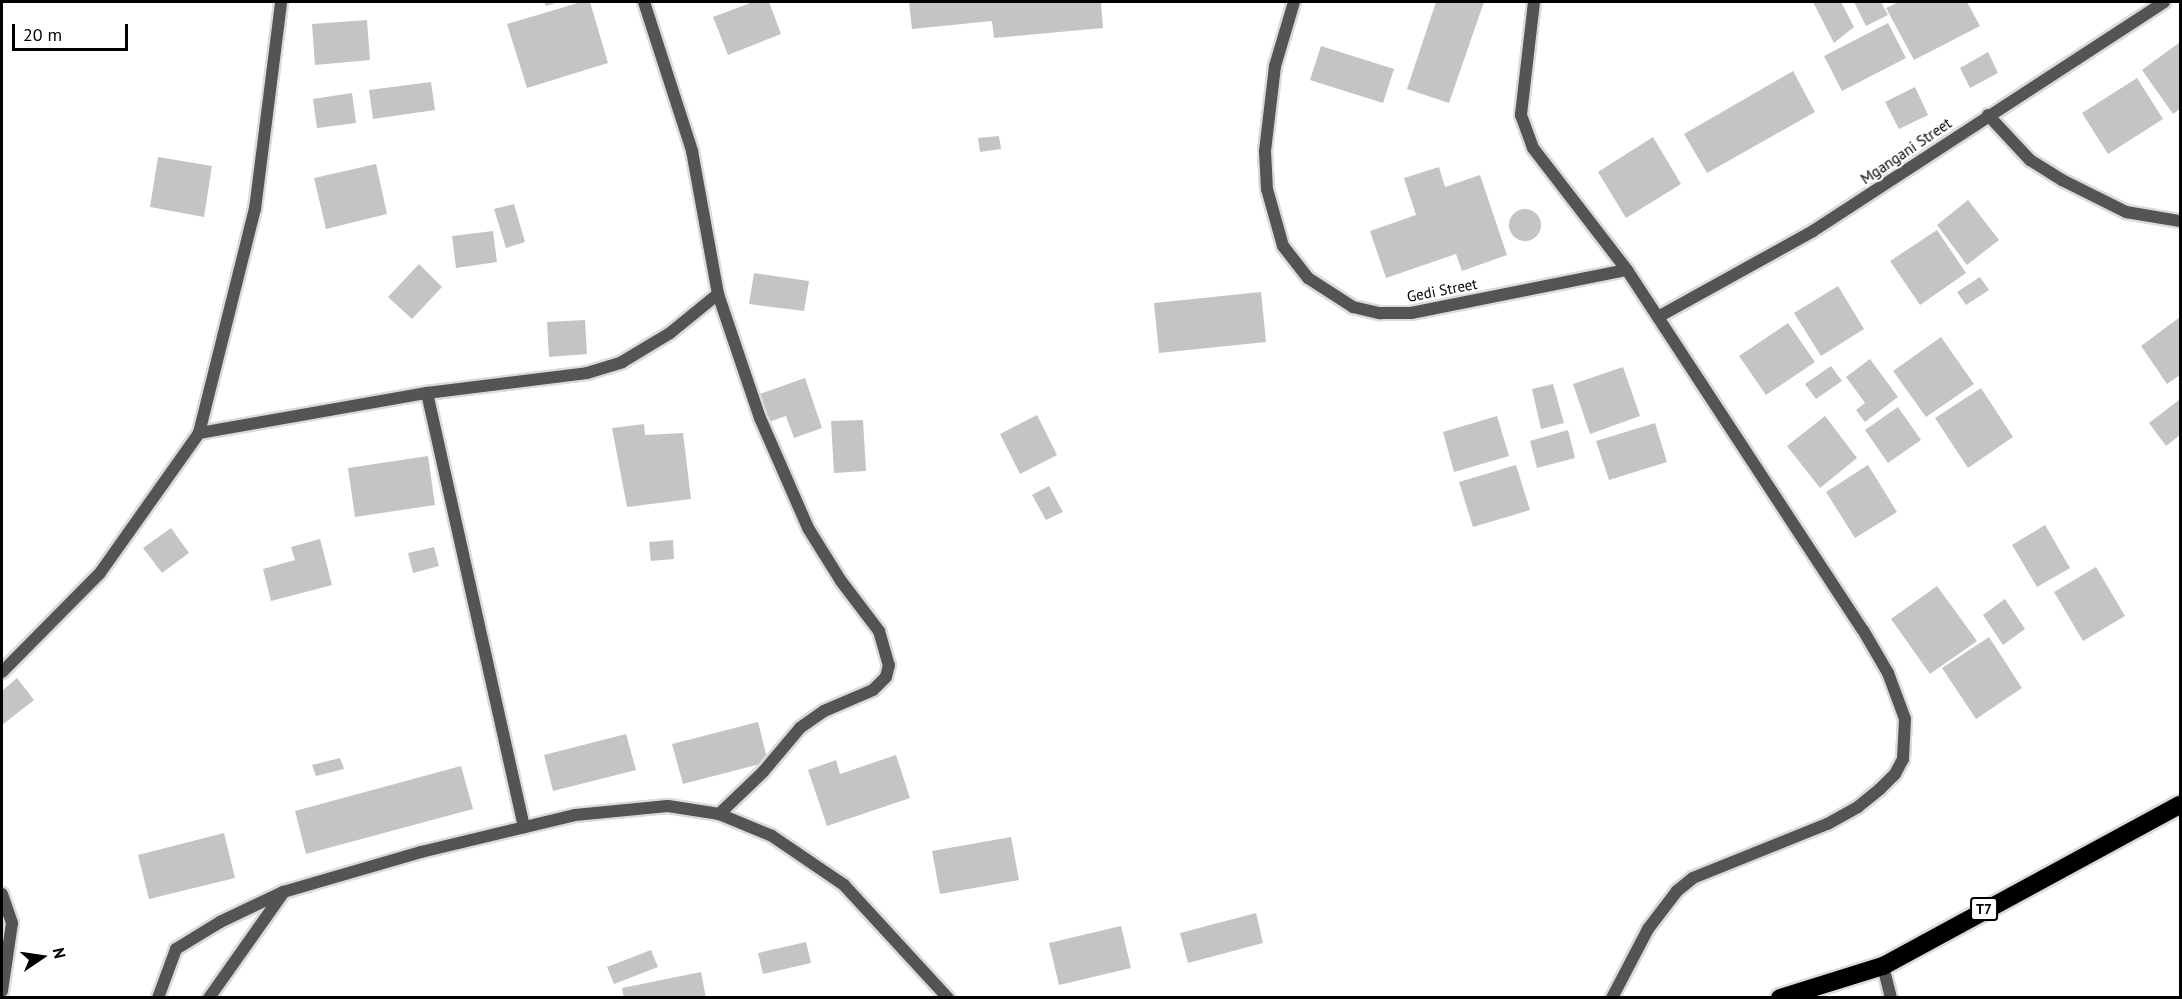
<!DOCTYPE html>
<style>
body{margin:0}
#map{position:relative;width:2182px;height:999px;overflow:hidden;background:#fff;font-family:"PT Sans",sans-serif}
div>[style]{position:absolute}
.building>*{inset:0;background:#c4c4c4}
.round{border-radius:50%}
.roads{filter:drop-shadow(2px 0 #dbdbdb) drop-shadow(-2px 0 #dbdbdb) drop-shadow(0 2px #dbdbdb) drop-shadow(0 -2px #dbdbdb)}
.street>*{height:12px;margin:-6px;padding:0 6px;transform-origin:6px;border-radius:6px;background:#545454}
.highway>*{height:18px;margin:-9px;padding:0 9px;transform-origin:9px;border-radius:9px;background:#000}
span{translate:-50% -50%;white-space:nowrap;text-align:center;line-height:1.15;-webkit-text-stroke:4.5px #fff;paint-order:stroke}
.shield-label span{padding:2px 4px;background:#fff;border:2px solid;border-radius:4px;-webkit-text-stroke-width:0}
.shield-label{font-size:14px;color:#000;font-weight:700}
.street-label{font-size:15px;color:#000}
.frame{position:absolute;inset:0;border:3px solid #000;pointer-events:none}
.north{position:absolute;left:12px;top:927px;width:60px;height:60px;-webkit-text-stroke:4px #fff;paint-order:stroke;rotate:77deg;font-size:16px;font-weight:700;line-height:24px;text-align:center;color:#000}
.north::after{content:'';display:block;margin:auto;width:21px;height:27px;background:#000;clip-path:polygon(50% 0,100% 100%,50% 72%,0 100%)}
.scale{position:absolute;left:12px;top:24px;width:116px;height:27px;box-sizing:border-box;border:3px solid #000;border-top:0;padding-left:8px;font-size:18px;line-height:21px;white-space:nowrap;color:#000;-webkit-text-stroke:4px #fff;paint-order:stroke}
</style>
<div id="map">
<div class="building">
<i style="clip-path:polygon(544px 2px,558px 2px,546px 6px)"></i>
<i style="clip-path:polygon(581px 2px,590px 2px,608px 63px,527px 88px,507px 24px)"></i>
<i style="clip-path:polygon(753px 2px,769px 2px,781px 34px,728px 55px,713px 17px)"></i>
<i style="clip-path:polygon(909px 2px,1101px 2px,1103px 28px,994px 38px,992px 21px,912px 29px)"></i>
<i style="clip-path:polygon(1436px 2px,1484px 2px,1449px 103px,1407px 89px)"></i>
<i style="clip-path:polygon(1813px 2px,1841px 2px,1854px 27px,1834px 43px)"></i>
<i style="clip-path:polygon(1854px 2px,1881px 2px,1888px 15px,1866px 26px)"></i>
<i style="clip-path:polygon(1899px 2px,1967px 2px,1980px 26px,1914px 60px,1886px 8px)"></i>
<i style="clip-path:polygon(367px 20px,370px 60px,315px 65px,312px 24px)"></i>
<i style="clip-path:polygon(1888px 23px,1906px 58px,1842px 91px,1824px 56px)"></i>
<i style="clip-path:polygon(2180px 42px,2180px 109px,2173px 114px,2142px 70px)"></i>
<i style="clip-path:polygon(1321px 46px,1394px 69px,1383px 103px,1310px 80px)"></i>
<i style="clip-path:polygon(1988px 52px,1998px 73px,1970px 88px,1960px 68px)"></i>
<i style="clip-path:polygon(1793px 71px,1815px 112px,1707px 173px,1684px 134px)"></i>
<i style="clip-path:polygon(2137px 78px,2163px 119px,2108px 154px,2082px 113px)"></i>
<i style="clip-path:polygon(431px 82px,435px 110px,373px 119px,369px 90px)"></i>
<i style="clip-path:polygon(1915px 87px,1928px 115px,1899px 129px,1885px 102px)"></i>
<i style="clip-path:polygon(352px 93px,356px 123px,317px 128px,313px 99px)"></i>
<i style="clip-path:polygon(999px 136px,1001px 149px,980px 152px,978px 138px)"></i>
<i style="clip-path:polygon(1653px 137px,1681px 184px,1626px 218px,1598px 172px)"></i>
<i style="clip-path:polygon(158px 157px,212px 166px,204px 217px,150px 207px)"></i>
<i style="clip-path:polygon(376px 164px,387px 214px,326px 229px,314px 178px)"></i>
<i style="clip-path:polygon(1439px 167px,1445px 187px,1480px 175px,1507px 255px,1462px 271px,1456px 254px,1386px 278px,1370px 231px,1416px 215px,1404px 178px)"></i>
<i style="clip-path:polygon(1968px 200px,1999px 240px,1967px 265px,1937px 225px)"></i>
<i style="clip-path:polygon(514px 204px,525px 242px,506px 248px,494px 209px)"></i>
<i class="round" style="left:1509px;top:209px;width:32px;height:32px"></i>
<i style="clip-path:polygon(1937px 230px,1966px 273px,1920px 305px,1890px 261px)"></i>
<i style="clip-path:polygon(493px 231px,497px 262px,456px 268px,452px 236px)"></i>
<i style="clip-path:polygon(419px 264px,442px 287px,412px 319px,388px 297px)"></i>
<i style="clip-path:polygon(754px 273px,809px 281px,804px 311px,749px 304px)"></i>
<i style="clip-path:polygon(1980px 277px,1989px 290px,1966px 305px,1957px 292px)"></i>
<i style="clip-path:polygon(1838px 286px,1864px 329px,1821px 356px,1794px 313px)"></i>
<i style="clip-path:polygon(1261px 292px,1266px 342px,1159px 353px,1154px 303px)"></i>
<i style="clip-path:polygon(2180px 317px,2180px 375px,2167px 384px,2141px 346px)"></i>
<i style="clip-path:polygon(585px 320px,587px 354px,549px 357px,547px 322px)"></i>
<i style="clip-path:polygon(1788px 323px,1815px 362px,1766px 395px,1739px 356px)"></i>
<i style="clip-path:polygon(1941px 337px,1974px 384px,1926px 417px,1893px 371px)"></i>
<i style="clip-path:polygon(1870px 359px,1898px 397px,1865px 422px,1856px 410px,1865px 403px,1846px 377px)"></i>
<i style="clip-path:polygon(1831px 366px,1842px 381px,1816px 399px,1805px 384px)"></i>
<i style="clip-path:polygon(1623px 367px,1640px 416px,1590px 434px,1573px 384px)"></i>
<i style="clip-path:polygon(805px 378px,822px 428px,794px 438px,786px 416px,769px 422px,760px 394px)"></i>
<i style="clip-path:polygon(1553px 384px,1564px 423px,1541px 429px,1532px 389px)"></i>
<i style="clip-path:polygon(1981px 388px,2013px 437px,1968px 468px,1935px 418px)"></i>
<i style="clip-path:polygon(2179px 400px,2180px 435px,2166px 446px,2149px 423px)"></i>
<i style="clip-path:polygon(1898px 407px,1921px 440px,1888px 463px,1865px 430px)"></i>
<i style="clip-path:polygon(1037px 415px,1057px 455px,1020px 474px,1000px 434px)"></i>
<i style="clip-path:polygon(1497px 416px,1509px 456px,1454px 472px,1443px 432px)"></i>
<i style="clip-path:polygon(1825px 416px,1857px 458px,1820px 488px,1787px 446px)"></i>
<i style="clip-path:polygon(863px 420px,866px 471px,834px 473px,831px 421px)"></i>
<i style="clip-path:polygon(1655px 423px,1667px 462px,1609px 480px,1596px 441px)"></i>
<i style="clip-path:polygon(644px 424px,645px 435px,683px 433px,691px 499px,627px 507px,612px 428px)"></i>
<i style="clip-path:polygon(1568px 430px,1575px 458px,1537px 468px,1530px 441px)"></i>
<i style="clip-path:polygon(428px 456px,435px 505px,355px 517px,348px 468px)"></i>
<i style="clip-path:polygon(1516px 465px,1530px 510px,1473px 527px,1459px 482px)"></i>
<i style="clip-path:polygon(1868px 465px,1897px 512px,1855px 538px,1826px 492px)"></i>
<i style="clip-path:polygon(1049px 486px,1063px 512px,1046px 520px,1032px 495px)"></i>
<i style="clip-path:polygon(2045px 525px,2070px 568px,2037px 587px,2012px 545px)"></i>
<i style="clip-path:polygon(171px 528px,189px 553px,162px 573px,143px 548px)"></i>
<i style="clip-path:polygon(320px 539px,332px 585px,271px 601px,263px 569px,295px 560px,291px 547px)"></i>
<i style="clip-path:polygon(673px 540px,674px 559px,651px 561px,649px 542px)"></i>
<i style="clip-path:polygon(434px 547px,439px 566px,413px 573px,408px 553px)"></i>
<i style="clip-path:polygon(2096px 567px,2125px 616px,2083px 641px,2054px 592px)"></i>
<i style="clip-path:polygon(1937px 586px,1977px 641px,1930px 674px,1891px 619px)"></i>
<i style="clip-path:polygon(2005px 599px,2025px 629px,2003px 645px,1983px 615px)"></i>
<i style="clip-path:polygon(1989px 637px,2022px 688px,1976px 719px,1942px 668px)"></i>
<i style="clip-path:polygon(17px 678px,34px 700px,2px 725px,2px 691px)"></i>
<i style="clip-path:polygon(758px 722px,768px 762px,683px 784px,672px 744px)"></i>
<i style="clip-path:polygon(626px 734px,636px 770px,553px 791px,544px 755px)"></i>
<i style="clip-path:polygon(896px 755px,910px 798px,827px 826px,808px 770px,836px 760px,840px 774px)"></i>
<i style="clip-path:polygon(340px 758px,344px 769px,316px 776px,312px 765px)"></i>
<i style="clip-path:polygon(461px 766px,473px 809px,306px 854px,295px 811px)"></i>
<i style="clip-path:polygon(224px 833px,235px 878px,149px 899px,138px 855px)"></i>
<i style="clip-path:polygon(1011px 837px,1019px 880px,940px 894px,932px 851px)"></i>
<i style="clip-path:polygon(1256px 913px,1263px 943px,1188px 963px,1180px 933px)"></i>
<i style="clip-path:polygon(1121px 926px,1131px 968px,1059px 985px,1049px 943px)"></i>
<i style="clip-path:polygon(806px 942px,811px 963px,763px 974px,758px 953px)"></i>
<i style="clip-path:polygon(651px 950px,658px 967px,614px 984px,607px 967px)"></i>
<i style="clip-path:polygon(701px 972px,706px 998px,624px 998px,622px 988px)"></i>
</div>
<div class="roads">
<div class="street">
<i style="left:644px;top:2px;width:157px;rotate:72.1deg"></i>
<i style="left:692px;top:151px;width:145px;rotate:79.7deg"></i>
<i style="left:718px;top:294px;width:131px;rotate:71.3deg"></i>
<i style="left:760px;top:418px;width:120px;rotate:66.4deg"></i>
<i style="left:808px;top:528px;width:62px;rotate:58.1deg"></i>
<i style="left:841px;top:581px;width:63px;rotate:52.8deg"></i>
<i style="left:879px;top:631px;width:35px;rotate:74deg"></i>
<i style="left:889px;top:665px;width:12px;rotate:104deg"></i>
<i style="left:886px;top:677px;width:18px;rotate:135deg"></i>
<i style="left:873px;top:690px;width:53px;rotate:156.8deg"></i>
<i style="left:824px;top:711px;width:29px;rotate:145deg"></i>
<i style="left:800px;top:728px;width:57px;rotate:130.1deg"></i>
<i style="left:763px;top:772px;width:61px;rotate:136.3deg"></i>
<i style="left:1294px;top:2px;width:67px;rotate:106.5deg"></i>
<i style="left:1275px;top:66px;width:86px;rotate:96.7deg"></i>
<i style="left:1265px;top:151px;width:38px;rotate:87deg"></i>
<i style="left:1267px;top:189px;width:59px;rotate:74.3deg"></i>
<i style="left:1283px;top:246px;width:41px;rotate:52deg"></i>
<i style="left:1308px;top:278px;width:54px;rotate:32.8deg"></i>
<i style="left:1353px;top:307px;width:28px;rotate:13deg"></i>
<i style="left:1380px;top:313px;width:31px"></i>
<i style="left:1411px;top:313px;width:220px;rotate:-11.3deg"></i>
<i style="left:1534px;top:2px;width:114px;rotate:96.6deg"></i>
<i style="left:1521px;top:115px;width:35px;rotate:70deg"></i>
<i style="left:1533px;top:148px;width:154px;rotate:52.4deg"></i>
<i style="left:1627px;top:270px;width:430px;rotate:56.8deg"></i>
<i style="left:1863px;top:630px;width:50px;rotate:59.8deg"></i>
<i style="left:1888px;top:673px;width:49px;rotate:69.7deg"></i>
<i style="left:1905px;top:719px;width:40px;rotate:92.9deg"></i>
<i style="left:1903px;top:759px;width:17px;rotate:118deg"></i>
<i style="left:1895px;top:774px;width:21px;rotate:135deg"></i>
<i style="left:1880px;top:789px;width:28px;rotate:141deg"></i>
<i style="left:1858px;top:807px;width:35px;rotate:151deg"></i>
<i style="left:1827px;top:824px;width:144px;rotate:158.1deg"></i>
<i style="left:1693px;top:878px;width:21px;rotate:141deg"></i>
<i style="left:1677px;top:891px;width:48px;rotate:127.3deg"></i>
<i style="left:1648px;top:929px;width:78px;rotate:117.6deg"></i>
<i style="left:1988px;top:115px;width:62px;rotate:47deg"></i>
<i style="left:2030px;top:160px;width:38px;rotate:32deg"></i>
<i style="left:2062px;top:180px;width:72px;rotate:26.6deg"></i>
<i style="left:2126px;top:212px;width:55px;rotate:9.5deg"></i>
<i style="left:1658px;top:317px;width:177px;rotate:-29deg"></i>
<i style="left:1813px;top:231px;width:419px;rotate:-33.1deg"></i>
<i style="left:427px;top:393px;width:445px;rotate:77.4deg"></i>
<i style="left:199px;top:433px;width:231px;rotate:-10deg"></i>
<i style="left:427px;top:393px;width:161px;rotate:-7.1deg"></i>
<i style="left:587px;top:373px;width:37px;rotate:-17deg"></i>
<i style="left:622px;top:362px;width:56px;rotate:-31.1deg"></i>
<i style="left:670px;top:333px;width:62px;rotate:-39.1deg"></i>
<i style="left:2px;top:672px;width:139px;rotate:-45.3deg"></i>
<i style="left:100px;top:573px;width:171px;rotate:-54.7deg"></i>
<i style="left:199px;top:433px;width:231px;rotate:-76deg"></i>
<i style="left:255px;top:209px;width:209px;rotate:-82.8deg"></i>
<i style="left:2px;top:894px;width:31px;rotate:71deg"></i>
<i style="left:12px;top:923px;width:69px;rotate:98.4deg"></i>
<i style="left:1883px;top:966px;width:33px;rotate:76deg"></i>
<i style="left:158px;top:998px;width:52px;rotate:-69.8deg"></i>
<i style="left:176px;top:949px;width:52px;rotate:-31.5deg"></i>
<i style="left:220px;top:922px;width:70px;rotate:-25.5deg"></i>
<i style="left:283px;top:892px;width:144px;rotate:-16.2deg"></i>
<i style="left:421px;top:852px;width:158px;rotate:-13.5deg"></i>
<i style="left:575px;top:815px;width:93px;rotate:-5.5deg"></i>
<i style="left:668px;top:806px;width:52px;rotate:8.9deg"></i>
<i style="left:719px;top:814px;width:57px;rotate:22.5deg"></i>
<i style="left:772px;top:836px;width:87px;rotate:34.2deg"></i>
<i style="left:844px;top:885px;width:154px;rotate:47.4deg"></i>
<i style="left:209px;top:998px;width:128px;rotate:-54.8deg"></i>
</div>
<div class="highway">
<i style="left:1780px;top:998px;width:108px;rotate:-17.3deg"></i>
<i style="left:1883px;top:966px;width:338px;rotate:-28.5deg"></i>
</div>
</div>
<div class="shield-label">
<span style="left:1984px;top:909px">T7</span>
</div>
<div class="street-label">
<span style="left:1906px;top:151px;rotate:-34deg">Mgangani Street</span>
<span style="left:1442px;top:290px;rotate:-11deg">Gedi Street</span>
</div>
<div class="frame"></div>
<div class="north">N</div>
<div class="scale">20 m</div>
</div>
